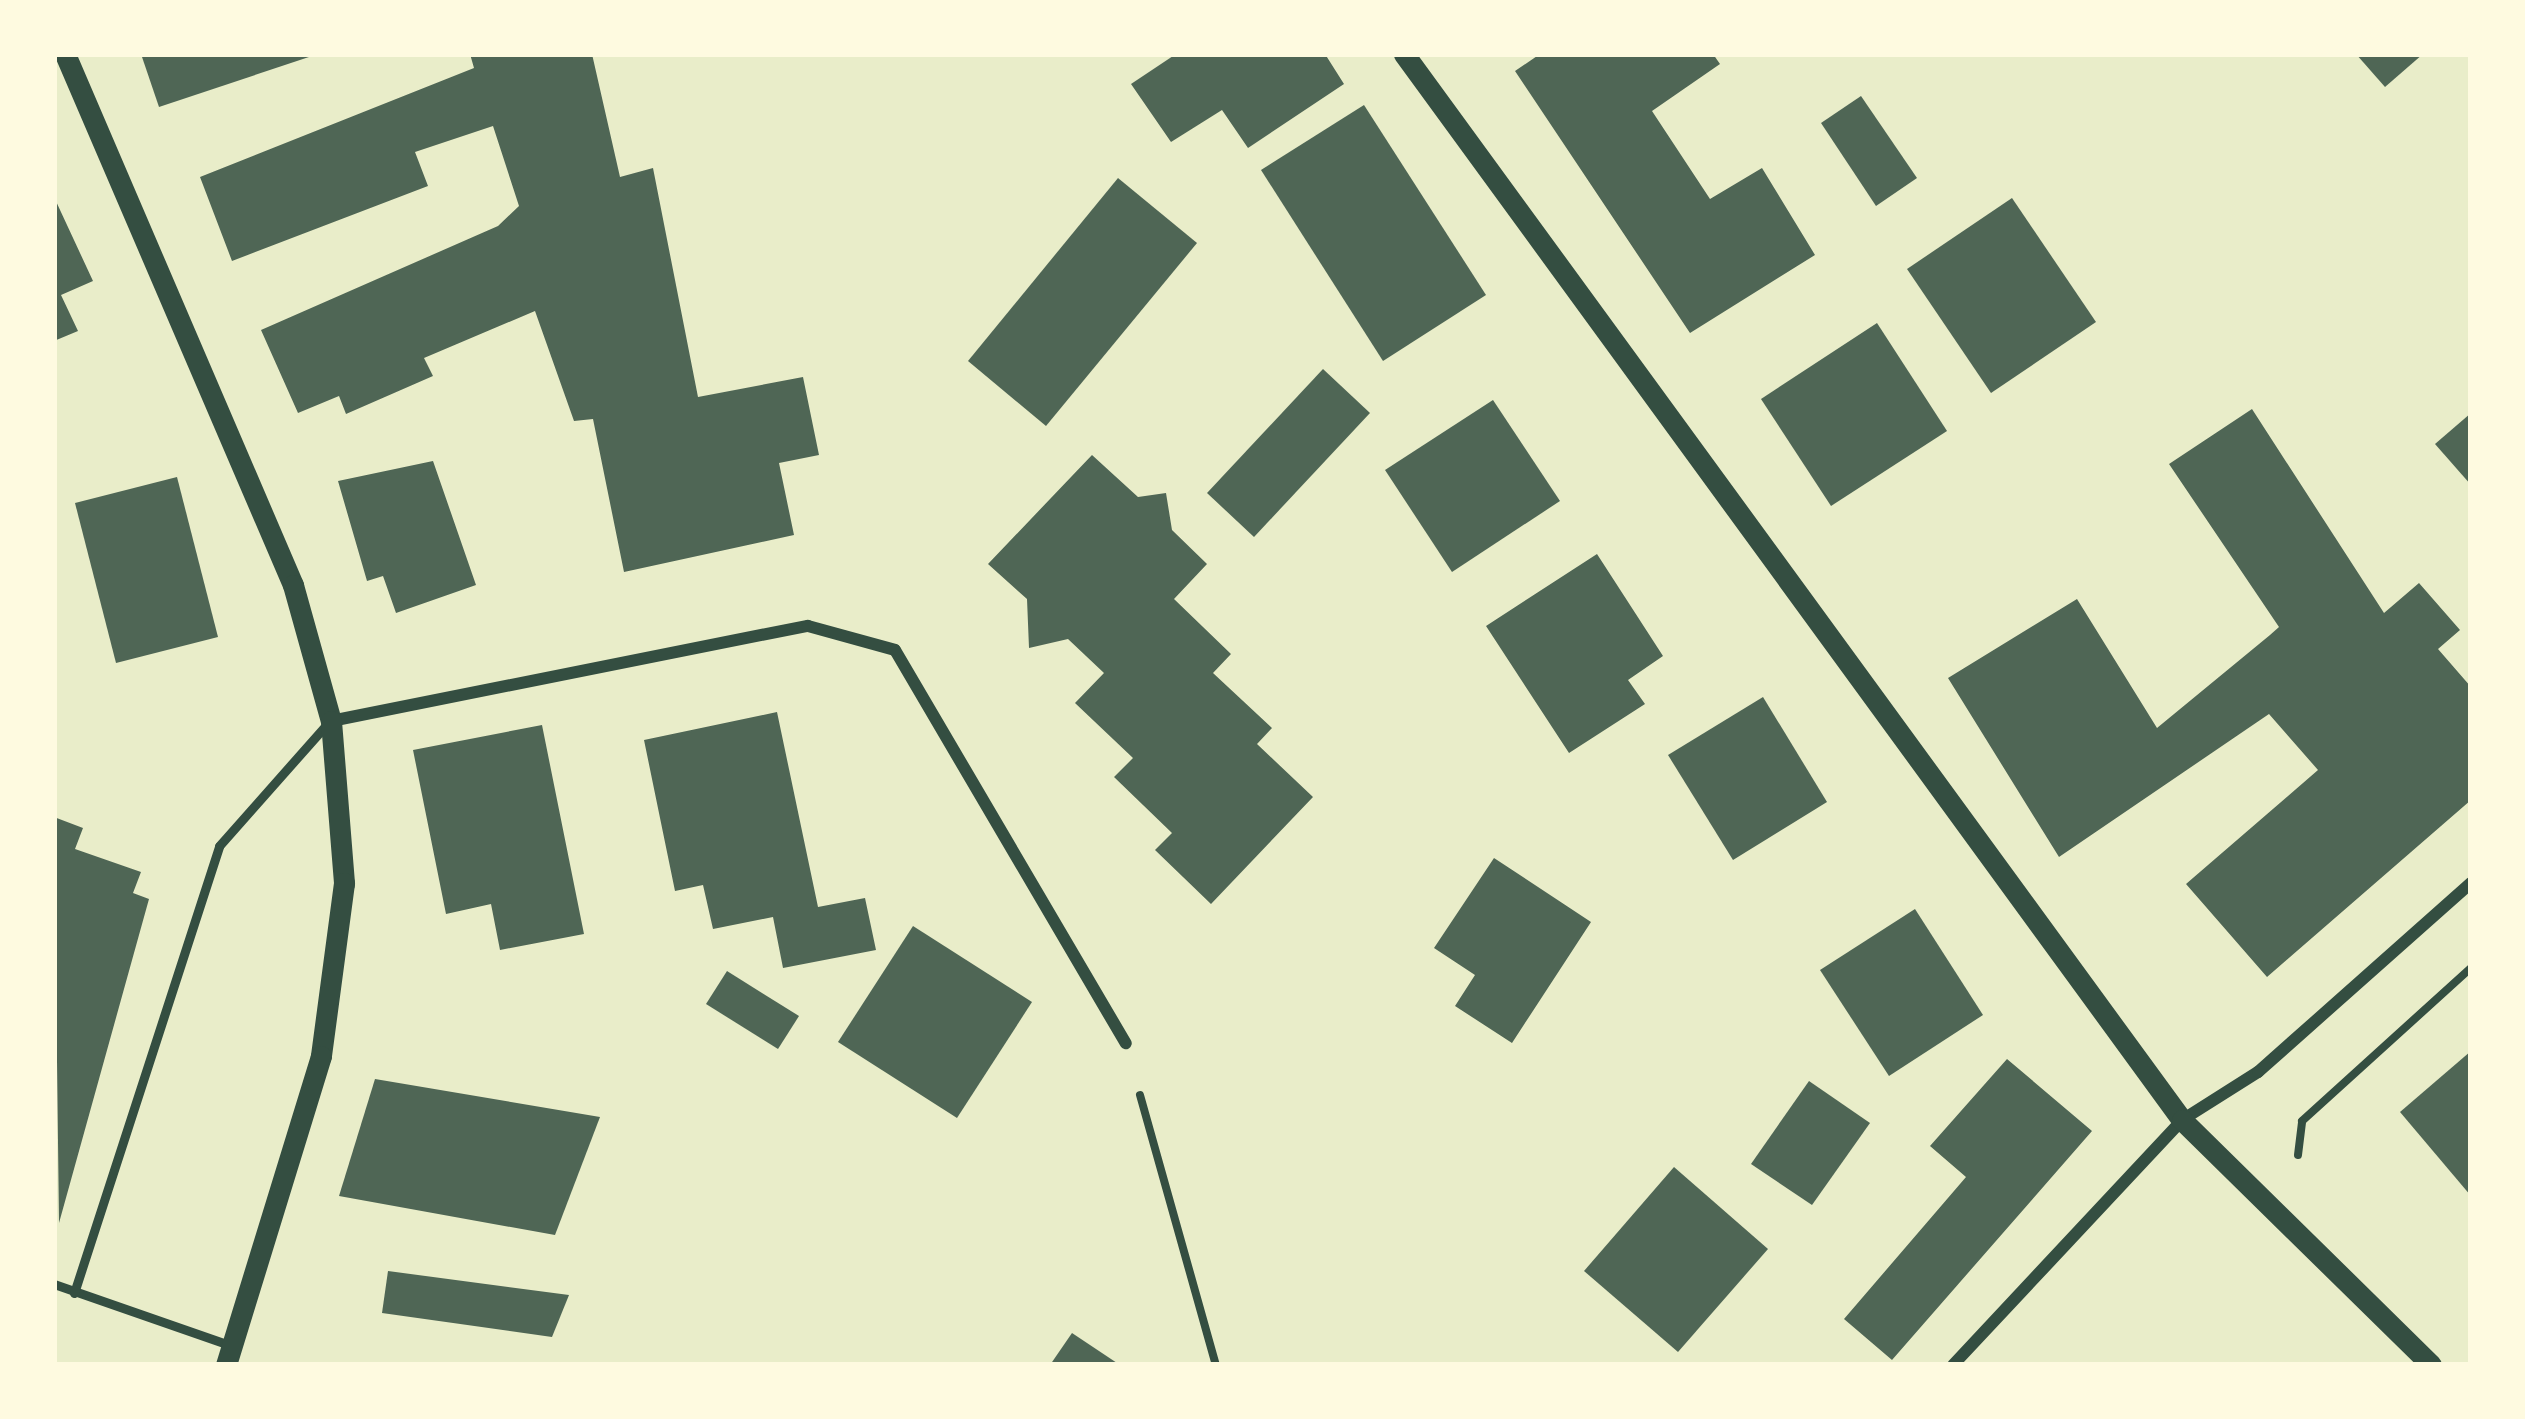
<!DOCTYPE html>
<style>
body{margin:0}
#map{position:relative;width:2525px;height:1419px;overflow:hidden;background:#e9edc9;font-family:Figtree,sans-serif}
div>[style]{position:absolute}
.building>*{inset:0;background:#4f6655}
.path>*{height:8px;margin:-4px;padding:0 4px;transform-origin:4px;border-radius:4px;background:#344e41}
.service>*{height:9px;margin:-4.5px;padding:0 4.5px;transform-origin:4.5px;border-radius:4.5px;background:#344e41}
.minor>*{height:12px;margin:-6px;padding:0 6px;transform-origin:6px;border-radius:6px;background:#344e41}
.tertiary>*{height:21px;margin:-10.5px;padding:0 10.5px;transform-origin:10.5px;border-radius:10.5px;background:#344e41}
span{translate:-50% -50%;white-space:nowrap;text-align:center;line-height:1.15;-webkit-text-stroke:10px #fefae0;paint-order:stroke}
.frame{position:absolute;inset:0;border:57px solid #fefae0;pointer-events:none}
</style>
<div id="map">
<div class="building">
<i style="clip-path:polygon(141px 54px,315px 54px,315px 55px,159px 107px)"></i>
<i style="clip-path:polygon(470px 54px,592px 54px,620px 177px,653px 168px,698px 397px,803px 377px,819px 455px,779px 463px,794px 535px,624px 572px,593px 419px,574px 421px,535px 311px,424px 358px,433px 376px,346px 414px,339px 396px,298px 413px,261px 330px,498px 226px,519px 206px,493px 126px,415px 152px,428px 186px,232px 261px,200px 177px,474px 68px)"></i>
<i style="clip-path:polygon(1176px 54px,1325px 54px,1344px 84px,1248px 148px,1222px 110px,1171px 142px,1131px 84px)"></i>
<i style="clip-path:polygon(1540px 54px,1713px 54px,1720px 64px,1652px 111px,1710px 199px,1762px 168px,1815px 255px,1690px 333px,1515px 71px)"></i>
<i style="clip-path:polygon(2356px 54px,2423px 54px,2385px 87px)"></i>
<i style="clip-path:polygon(1861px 96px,1917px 178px,1876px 206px,1821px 123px)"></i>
<i style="clip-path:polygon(1364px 105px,1486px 295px,1383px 361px,1261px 170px)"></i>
<i style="clip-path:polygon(1118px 178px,1197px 243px,1046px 426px,968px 361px)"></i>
<i style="clip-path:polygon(54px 197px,93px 281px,61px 295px,78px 331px,54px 341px)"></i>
<i style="clip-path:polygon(2012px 198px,2096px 322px,1991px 393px,1907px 269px)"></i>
<i style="clip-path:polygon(1877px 323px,1947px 431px,1831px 506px,1761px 399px)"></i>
<i style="clip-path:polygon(1323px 369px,1370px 413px,1254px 537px,1207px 493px)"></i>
<i style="clip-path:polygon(1493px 400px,1560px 501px,1452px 572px,1385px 470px)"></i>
<i style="clip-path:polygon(2252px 409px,2384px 613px,2419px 583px,2460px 630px,2438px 649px,2471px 687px,2471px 800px,2267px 977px,2186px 884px,2318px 770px,2269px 714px,2059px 857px,1948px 678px,2077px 599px,2157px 728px,2270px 635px,2279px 627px,2169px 464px)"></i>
<i style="clip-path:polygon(2471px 413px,2471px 485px,2435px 444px)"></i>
<i style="clip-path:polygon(1092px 455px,1138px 497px,1166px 493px,1172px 530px,1207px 564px,1174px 599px,1231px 654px,1213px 673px,1272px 728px,1257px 744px,1313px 797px,1211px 904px,1155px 850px,1172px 833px,1114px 777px,1133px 758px,1075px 703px,1104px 673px,1068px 639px,1029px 648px,1027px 599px,988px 564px)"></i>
<i style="clip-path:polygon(433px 461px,476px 585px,396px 613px,383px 576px,367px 581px,338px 481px)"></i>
<i style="clip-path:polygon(177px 477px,218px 637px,116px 663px,75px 503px)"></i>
<i style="clip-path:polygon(1597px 554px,1663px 656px,1628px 680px,1645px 704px,1569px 753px,1486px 626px)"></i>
<i style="clip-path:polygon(1763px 697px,1827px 802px,1733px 860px,1668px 755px)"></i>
<i style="clip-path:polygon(777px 712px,818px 907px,865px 898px,876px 950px,783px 968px,773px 917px,713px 929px,703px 885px,675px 891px,644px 740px)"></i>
<i style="clip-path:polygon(542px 725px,584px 934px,500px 950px,491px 904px,446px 914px,413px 750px)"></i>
<i style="clip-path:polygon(54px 817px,83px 828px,75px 849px,141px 872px,133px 893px,149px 899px,59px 1223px)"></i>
<i style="clip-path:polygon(1494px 858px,1591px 922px,1512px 1043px,1455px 1006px,1475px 975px,1434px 948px)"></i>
<i style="clip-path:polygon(1915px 909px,1983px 1015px,1889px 1076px,1820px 970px)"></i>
<i style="clip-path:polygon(913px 926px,1032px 1002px,957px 1118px,838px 1042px)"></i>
<i style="clip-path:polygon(727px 971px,799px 1016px,778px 1049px,706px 1004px)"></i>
<i style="clip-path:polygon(2471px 1051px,2471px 1196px,2400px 1112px)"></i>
<i style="clip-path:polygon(2007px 1059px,2092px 1131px,1892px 1360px,1844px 1319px,1966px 1177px,1930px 1146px)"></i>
<i style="clip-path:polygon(375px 1079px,600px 1117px,555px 1235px,339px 1196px)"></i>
<i style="clip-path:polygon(1809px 1081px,1870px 1123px,1812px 1205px,1751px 1164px)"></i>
<i style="clip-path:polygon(1674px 1167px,1768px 1249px,1678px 1352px,1584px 1271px)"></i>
<i style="clip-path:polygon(388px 1271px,569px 1295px,552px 1337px,382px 1313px)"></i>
<i style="clip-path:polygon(1072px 1333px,1120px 1365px,1050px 1365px)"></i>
</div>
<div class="path">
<i style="left:1140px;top:1095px;width:280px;rotate:74.3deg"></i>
<i style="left:2298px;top:1155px;width:34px;rotate:-83deg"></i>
<i style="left:2302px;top:1121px;width:228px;rotate:-42.2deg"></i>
</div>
<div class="service">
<i style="left:54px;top:1284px;width:188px;rotate:19.2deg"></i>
<i style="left:74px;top:1293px;width:470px;rotate:-72deg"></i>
<i style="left:219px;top:846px;width:162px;rotate:-48.5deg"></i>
</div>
<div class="minor">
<i style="left:331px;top:721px;width:486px;rotate:-11.3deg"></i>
<i style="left:808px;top:626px;width:90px;rotate:15.4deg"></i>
<i style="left:895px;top:650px;width:456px;rotate:59.6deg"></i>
<i style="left:1953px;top:1365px;width:335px;rotate:-46.9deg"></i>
<i style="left:2182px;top:1120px;width:90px;rotate:-32.3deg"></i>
<i style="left:2258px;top:1072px;width:285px;rotate:-41.6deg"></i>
</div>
<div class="tertiary">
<i style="left:65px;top:54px;width:578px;rotate:66.76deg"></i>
<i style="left:293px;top:585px;width:141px;rotate:74.4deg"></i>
<i style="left:331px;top:721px;width:163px;rotate:85.4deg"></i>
<i style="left:344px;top:883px;width:175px;rotate:97.6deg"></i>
<i style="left:321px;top:1056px;width:323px;rotate:107.1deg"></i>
<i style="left:1404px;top:54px;width:1320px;rotate:53.88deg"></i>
<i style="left:2182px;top:1120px;width:349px;rotate:44.5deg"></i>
</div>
<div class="frame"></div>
</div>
